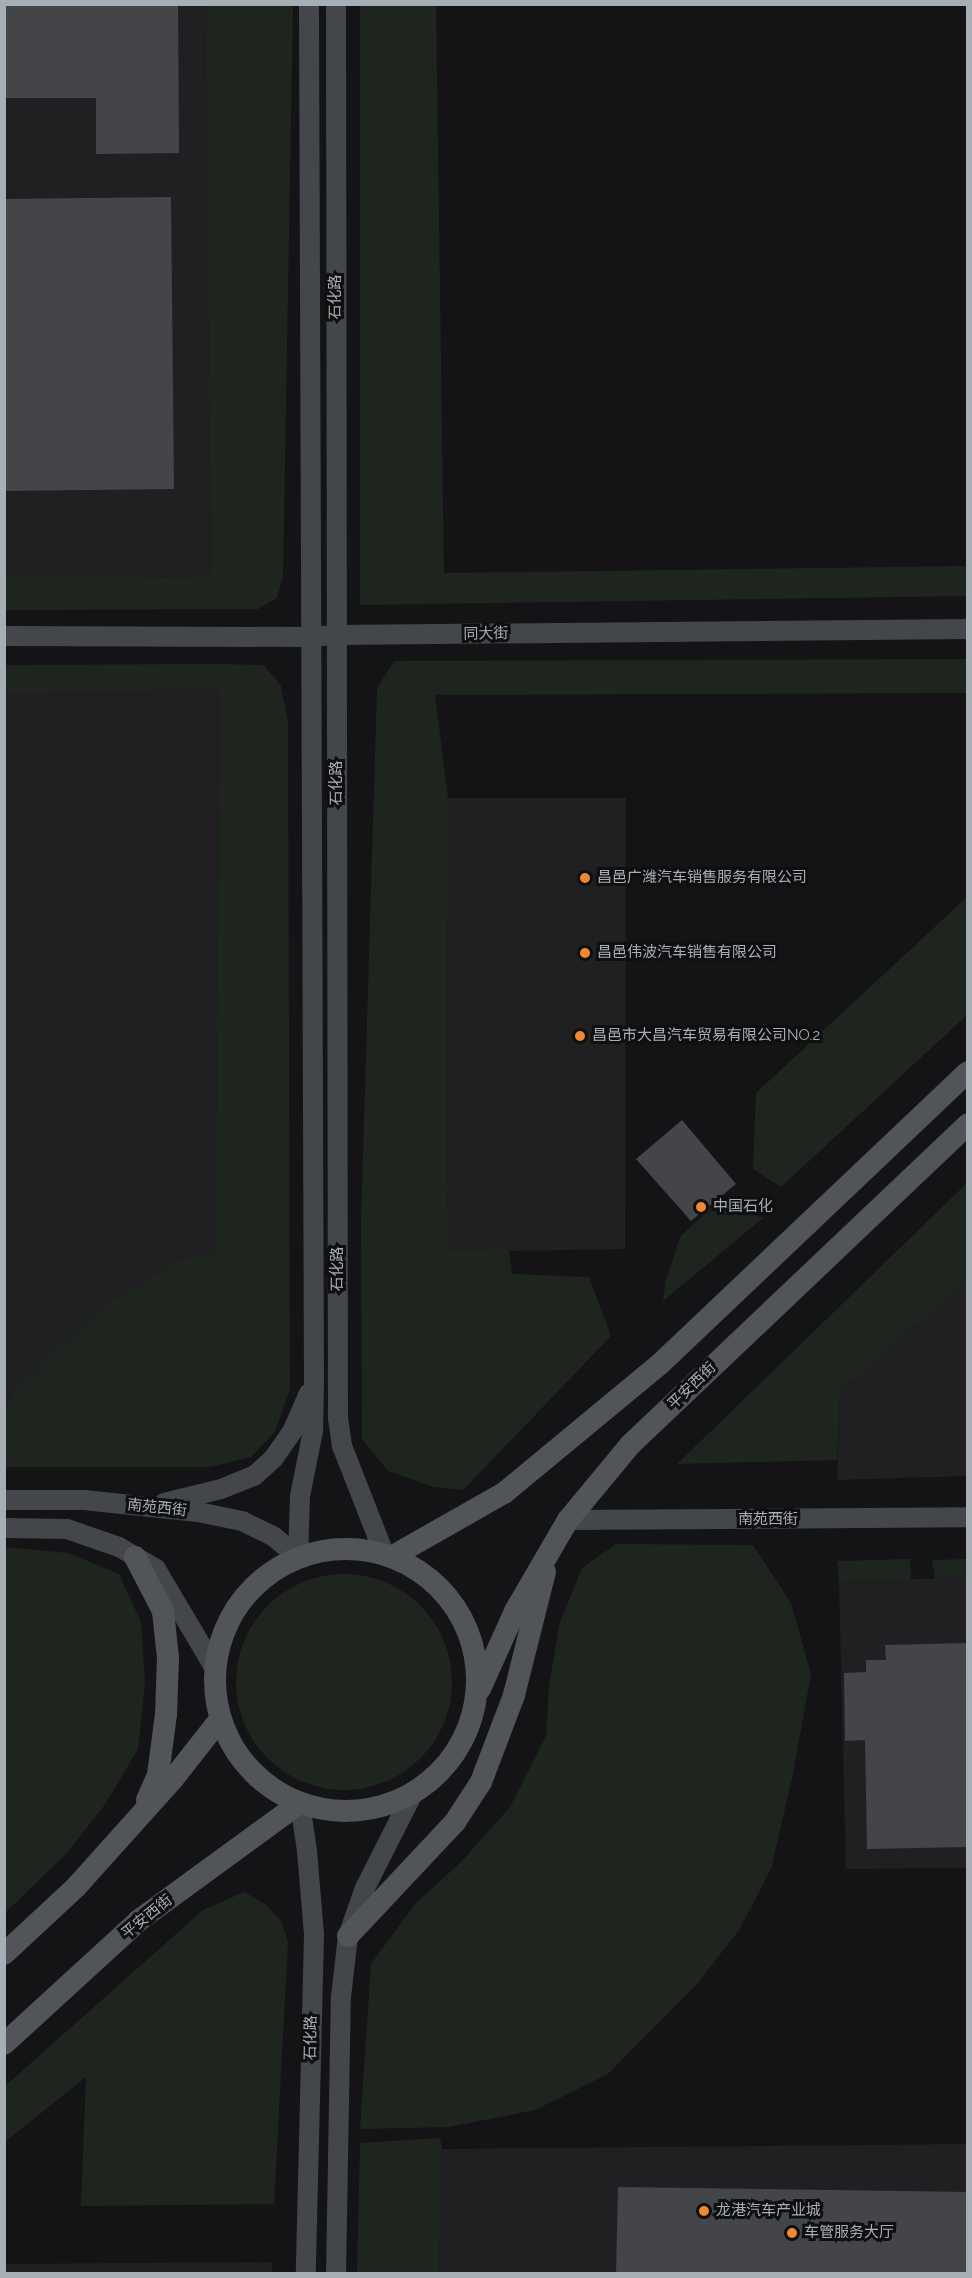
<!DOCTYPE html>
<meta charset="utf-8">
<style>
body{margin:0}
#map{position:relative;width:972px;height:2278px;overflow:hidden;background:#141416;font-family:Raleway,"Noto Sans SC",sans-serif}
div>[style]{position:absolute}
.built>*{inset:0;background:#202022}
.green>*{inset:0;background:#1e251e}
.round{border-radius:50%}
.building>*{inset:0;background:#434549}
.secondary>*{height:20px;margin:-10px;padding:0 10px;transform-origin:10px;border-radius:10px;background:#43464a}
.primary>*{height:22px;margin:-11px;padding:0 11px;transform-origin:11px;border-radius:11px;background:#515459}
.primary>.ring{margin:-11px;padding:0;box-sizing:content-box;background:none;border:22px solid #515459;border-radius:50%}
.dots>*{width:16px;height:16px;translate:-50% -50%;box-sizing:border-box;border:3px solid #0f0f10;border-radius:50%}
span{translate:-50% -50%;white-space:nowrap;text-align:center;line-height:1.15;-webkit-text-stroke:6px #0f0f10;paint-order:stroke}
.street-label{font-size:15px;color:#a6aeb6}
.poi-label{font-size:15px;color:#a6aeb6}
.left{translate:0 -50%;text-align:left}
.frame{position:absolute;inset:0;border:6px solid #a6aeb6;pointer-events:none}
</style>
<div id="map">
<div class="built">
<i style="clip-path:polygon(5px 5px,205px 5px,211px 577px,5px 575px)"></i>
<i style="clip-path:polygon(220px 690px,215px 1253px,182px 1259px,11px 1396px,5px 1408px,5px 691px)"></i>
<i style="clip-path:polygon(448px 798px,626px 798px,625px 1249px,447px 1252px)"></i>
<i style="clip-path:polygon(967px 1280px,967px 1476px,837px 1480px,840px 1392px)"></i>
<i style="clip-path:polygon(967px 1578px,967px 1868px,846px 1869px,839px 1581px)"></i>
<i style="clip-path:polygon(967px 2144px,967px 2273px,439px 2274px,442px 2149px)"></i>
<i style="clip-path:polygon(272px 2262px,272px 2274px,4px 2273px,5px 2264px)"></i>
</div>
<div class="green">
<i style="clip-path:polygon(205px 5px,293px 5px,283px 577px,277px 598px,258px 609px,5px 610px,5px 575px,211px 577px)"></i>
<i style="clip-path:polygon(360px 5px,436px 5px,444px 573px,967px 566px,967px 596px,360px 605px)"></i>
<i style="clip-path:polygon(967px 659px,967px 693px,435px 695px,448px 798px,447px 1251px,509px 1250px,512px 1274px,589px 1277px,611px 1336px,463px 1490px,434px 1487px,388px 1471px,362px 1439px,361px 1222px,377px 688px,394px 661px)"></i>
<i style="clip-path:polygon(213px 664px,264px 665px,281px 686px,288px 722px,290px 1389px,275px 1432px,251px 1457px,210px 1467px,5px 1467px,5px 1408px,11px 1396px,96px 1312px,182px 1259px,215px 1252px,220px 690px,5px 693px,5px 665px)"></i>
<i style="clip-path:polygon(967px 897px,967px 1015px,781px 1187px,753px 1169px,756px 1093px)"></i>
<i style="clip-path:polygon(967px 1183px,967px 1280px,840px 1392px,837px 1460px,677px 1464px)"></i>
<i style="clip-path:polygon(716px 1202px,763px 1218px,663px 1301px,666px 1280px,680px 1237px)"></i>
<i style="clip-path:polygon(616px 1544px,753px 1545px,791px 1603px,811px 1674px,793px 1774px,771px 1869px,739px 1930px,697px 1984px,608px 2074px,535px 2110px,449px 2127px,360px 2129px,371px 1964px,415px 1904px,461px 1862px,510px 1807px,546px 1736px,549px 1686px,560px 1622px,582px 1568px)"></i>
<i style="clip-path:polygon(5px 1547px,68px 1553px,119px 1574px,141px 1622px,145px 1683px,138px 1749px,106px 1803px,68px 1852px,5px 1913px)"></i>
<i style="clip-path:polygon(910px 1559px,911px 1580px,839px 1581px,837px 1561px)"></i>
<i style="clip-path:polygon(967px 1559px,967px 1578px,935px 1579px,932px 1560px)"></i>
<i class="round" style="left:236px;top:1574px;width:216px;height:216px"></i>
<i style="clip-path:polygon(244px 1892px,265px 1904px,282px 1922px,288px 1942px,274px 2204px,81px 2206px,86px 2077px,5px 2142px,5px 2086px,203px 1910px)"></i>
<i style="clip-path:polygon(440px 2138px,442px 2149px,439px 2273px,357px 2273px,360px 2143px)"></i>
</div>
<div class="building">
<i style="clip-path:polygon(4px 4px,178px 4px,179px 153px,96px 154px,96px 98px,4px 98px)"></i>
<i style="clip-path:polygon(171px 197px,174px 489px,4px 491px,4px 199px)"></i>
<i style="clip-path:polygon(682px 1120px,736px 1184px,691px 1221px,636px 1159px)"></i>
<i style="clip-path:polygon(967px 1643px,968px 1847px,867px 1849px,865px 1740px,845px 1741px,844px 1673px,866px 1672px,866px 1660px,886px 1660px,885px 1645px)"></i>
<i style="clip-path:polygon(618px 2187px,968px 2192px,968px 2274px,616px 2274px)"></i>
</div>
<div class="secondary">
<i style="left:336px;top:4px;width:1414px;rotate:89.92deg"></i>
<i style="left:338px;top:1418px;width:28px;rotate:82deg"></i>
<i style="left:342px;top:1446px;width:115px;rotate:68.6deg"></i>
<i style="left:4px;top:636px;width:308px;rotate:0.2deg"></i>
<i style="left:312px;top:637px;width:25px;rotate:-5deg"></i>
<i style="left:337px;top:635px;width:631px;rotate:-0.54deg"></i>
<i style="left:4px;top:1500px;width:80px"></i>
<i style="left:84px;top:1500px;width:115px;rotate:6deg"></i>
<i style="left:198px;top:1512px;width:45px;rotate:11.6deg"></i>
<i style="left:242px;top:1521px;width:34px;rotate:26deg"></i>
<i style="left:273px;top:1536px;width:33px;rotate:40deg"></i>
<i style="left:164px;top:1503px;width:59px;rotate:-13.8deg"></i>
<i style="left:221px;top:1489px;width:35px;rotate:-22deg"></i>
<i style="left:254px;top:1476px;width:25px;rotate:-42deg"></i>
<i style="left:273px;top:1459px;width:35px;rotate:-55deg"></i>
<i style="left:293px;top:1430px;width:40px;rotate:-66.6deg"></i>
<i style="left:568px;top:1520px;width:400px;rotate:-0.4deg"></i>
<i style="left:4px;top:1528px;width:63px;rotate:0.9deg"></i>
<i style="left:67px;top:1529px;width:55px;rotate:19.1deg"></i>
<i style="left:119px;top:1547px;width:43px;rotate:30.7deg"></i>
<i style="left:156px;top:1569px;width:114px;rotate:59.4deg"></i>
<i style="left:298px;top:1557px;width:61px;rotate:-88.1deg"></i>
<i style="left:300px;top:1496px;width:66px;rotate:-78.7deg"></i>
<i style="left:313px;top:1431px;width:49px;rotate:-88.8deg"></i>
<i style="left:314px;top:1382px;width:1378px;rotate:-90.21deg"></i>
<i style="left:300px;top:1803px;width:49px;rotate:81.7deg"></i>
<i style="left:307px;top:1851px;width:84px;rotate:85.2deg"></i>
<i style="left:314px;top:1935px;width:339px;rotate:91.4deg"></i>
<i style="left:336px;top:2274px;width:277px;rotate:-89deg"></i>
<i style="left:341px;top:1997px;width:61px;rotate:-83.5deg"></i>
<i style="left:348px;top:1936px;width:51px;rotate:-70.5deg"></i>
<i style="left:365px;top:1888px;width:106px;rotate:-63.2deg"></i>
</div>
<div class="primary">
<i class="ring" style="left:215px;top:1549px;width:240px;height:240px"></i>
<i style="left:393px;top:1556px;width:128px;rotate:-29.6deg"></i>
<i style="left:504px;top:1493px;width:202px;rotate:-39.6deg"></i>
<i style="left:660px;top:1364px;width:424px;rotate:-43.5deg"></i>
<i style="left:135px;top:1557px;width:61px;rotate:62.6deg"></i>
<i style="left:163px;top:1611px;width:47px;rotate:83.9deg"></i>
<i style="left:168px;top:1658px;width:56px;rotate:92deg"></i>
<i style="left:166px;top:1714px;width:62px;rotate:97.5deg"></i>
<i style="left:158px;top:1775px;width:27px;rotate:114deg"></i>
<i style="left:480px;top:1689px;width:85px;rotate:-65.8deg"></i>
<i style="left:515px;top:1611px;width:105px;rotate:-59.8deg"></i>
<i style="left:568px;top:1520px;width:97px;rotate:-50.4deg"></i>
<i style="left:630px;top:1445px;width:466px;rotate:-43.5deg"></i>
<i style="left:348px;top:1936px;width:156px;rotate:-46.8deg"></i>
<i style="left:455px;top:1822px;width:48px;rotate:-57deg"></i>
<i style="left:481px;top:1782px;width:93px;rotate:-69.2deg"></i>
<i style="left:514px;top:1695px;width:127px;rotate:-75.9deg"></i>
<i style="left:4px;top:1954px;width:98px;rotate:-42.9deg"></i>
<i style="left:76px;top:1887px;width:145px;rotate:-48.1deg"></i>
<i style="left:173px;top:1779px;width:76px;rotate:-51.9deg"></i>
<i style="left:4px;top:2044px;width:182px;rotate:-42.5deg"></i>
<i style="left:138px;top:1921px;width:200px;rotate:-36.1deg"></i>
</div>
<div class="dots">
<i style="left:585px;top:878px;background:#f08831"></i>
<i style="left:585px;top:953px;background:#f08831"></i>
<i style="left:580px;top:1036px;background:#f08831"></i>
<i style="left:701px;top:1207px;background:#f08831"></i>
<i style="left:704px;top:2211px;background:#f08831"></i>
<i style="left:792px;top:2233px;background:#f08831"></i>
</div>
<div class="street-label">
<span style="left:336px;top:297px;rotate:-90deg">石化路</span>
<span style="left:486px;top:634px;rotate:-1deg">同大街</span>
<span style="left:337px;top:783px;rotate:-90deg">石化路</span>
<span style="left:338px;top:1269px;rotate:-90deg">石化路</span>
<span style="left:692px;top:1386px;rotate:-44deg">平安西街</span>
<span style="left:157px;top:1508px;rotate:6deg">南苑西街</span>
<span style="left:768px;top:1520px">南苑西街</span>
<span style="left:147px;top:1917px;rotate:-39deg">平安西街</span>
<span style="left:311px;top:2038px;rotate:-89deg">石化路</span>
</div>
<div class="poi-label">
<span class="left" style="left:597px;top:878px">昌邑广潍汽车销售服务有限公司</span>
<span class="left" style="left:597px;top:953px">昌邑伟波汽车销售有限公司</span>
<span class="left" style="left:592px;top:1036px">昌邑市大昌汽车贸易有限公司NO.2</span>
<span class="left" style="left:713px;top:1207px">中国石化</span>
<span class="left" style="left:716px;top:2211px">龙港汽车产业城</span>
<span class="left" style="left:804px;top:2233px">车管服务大厅</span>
</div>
<div class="frame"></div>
</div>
